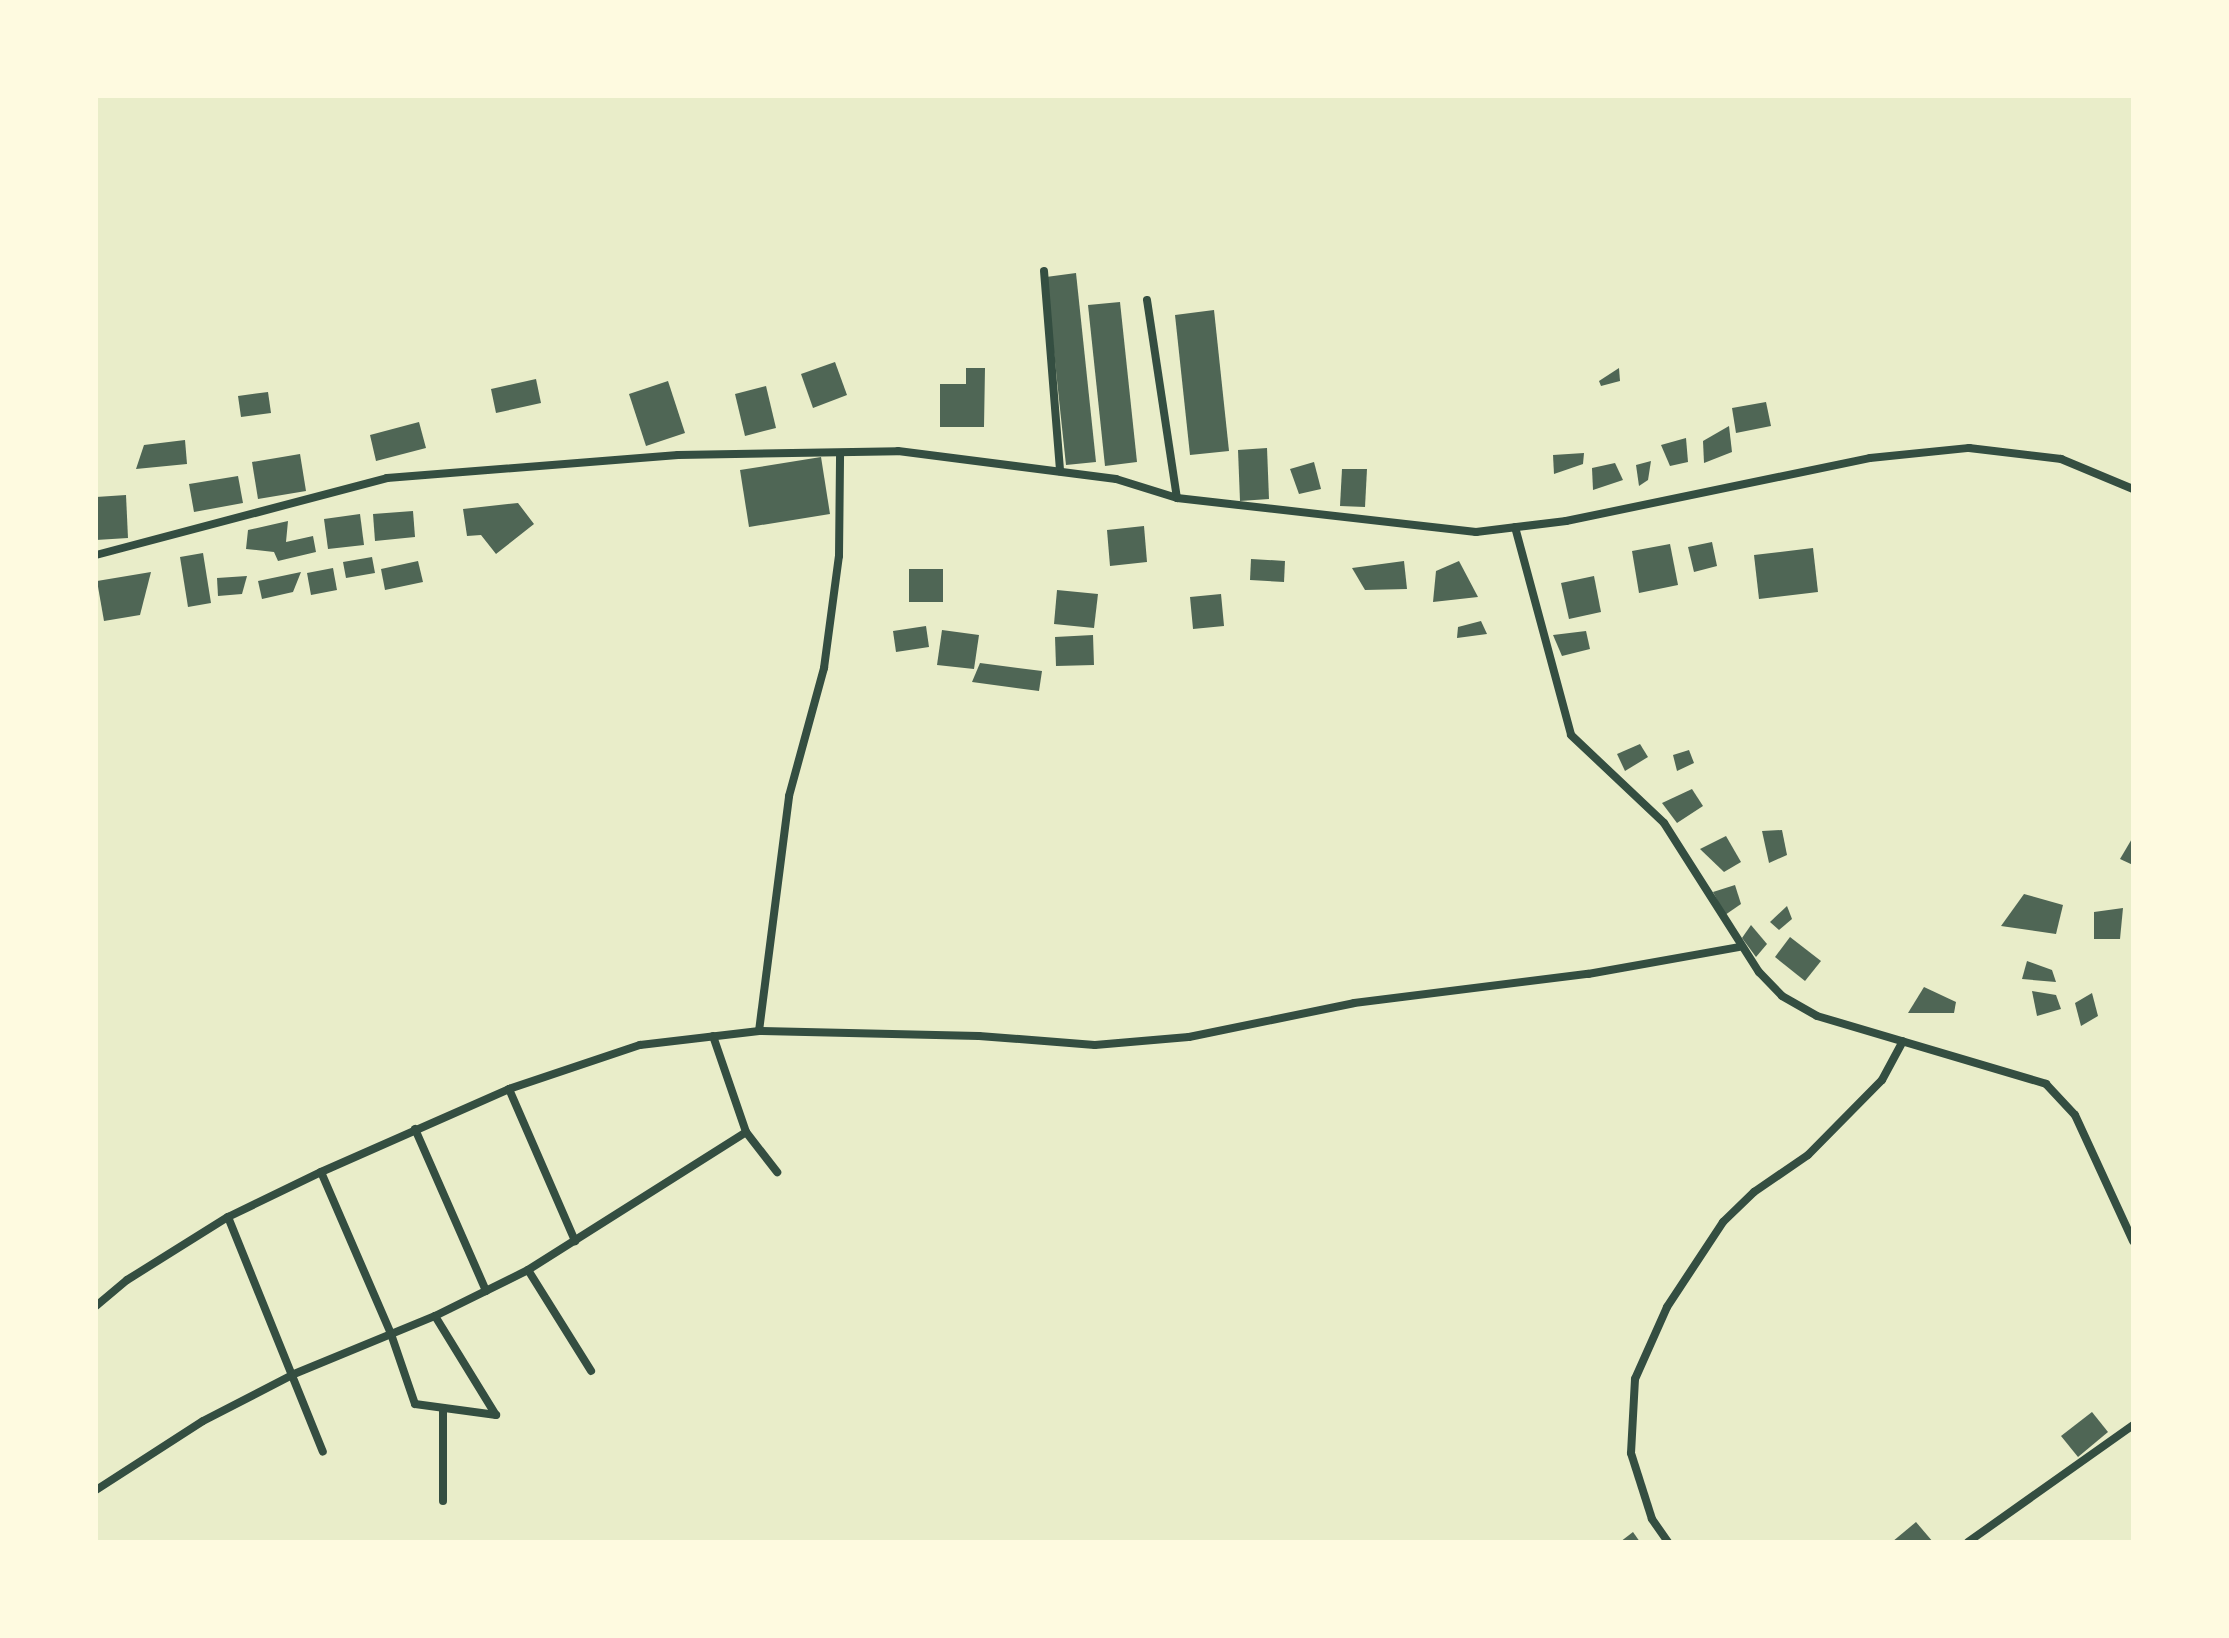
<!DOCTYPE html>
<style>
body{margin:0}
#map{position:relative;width:2229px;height:1638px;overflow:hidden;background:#e9edc9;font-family:"Public Sans",sans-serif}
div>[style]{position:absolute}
.building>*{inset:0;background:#4f6655}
.minor>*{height:8px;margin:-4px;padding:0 4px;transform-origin:4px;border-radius:4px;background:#344e41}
span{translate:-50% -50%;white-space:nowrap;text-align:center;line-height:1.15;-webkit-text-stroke:8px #fefae0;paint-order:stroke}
.frame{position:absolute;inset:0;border:98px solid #fefae0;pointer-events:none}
</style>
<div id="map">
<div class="building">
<i style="clip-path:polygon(1076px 273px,1096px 462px,1066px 465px,1046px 277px)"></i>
<i style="clip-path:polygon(1120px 302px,1137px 462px,1105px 466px,1088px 305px)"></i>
<i style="clip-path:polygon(1214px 310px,1229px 451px,1190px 455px,1175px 315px)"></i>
<i style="clip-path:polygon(835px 362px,847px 395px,813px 408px,801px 374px)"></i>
<i style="clip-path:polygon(966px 368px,985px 368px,984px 427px,940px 427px,940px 384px,966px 384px)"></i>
<i style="clip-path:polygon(1619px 368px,1620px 381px,1601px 386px,1599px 381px)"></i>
<i style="clip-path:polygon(536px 379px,541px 403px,496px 413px,491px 389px)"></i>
<i style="clip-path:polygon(668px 381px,685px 433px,646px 446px,629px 394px)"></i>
<i style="clip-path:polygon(766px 386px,776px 428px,745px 436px,735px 394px)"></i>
<i style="clip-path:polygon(268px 392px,271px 413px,241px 417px,238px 396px)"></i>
<i style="clip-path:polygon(1766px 402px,1771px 426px,1736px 433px,1732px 408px)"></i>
<i style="clip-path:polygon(419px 422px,426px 448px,376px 461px,370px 435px)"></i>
<i style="clip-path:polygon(1729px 426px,1732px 452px,1704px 463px,1703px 441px)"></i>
<i style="clip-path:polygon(1686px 438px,1688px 462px,1670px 466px,1661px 445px)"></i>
<i style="clip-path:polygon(185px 440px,187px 464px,136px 469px,144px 445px)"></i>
<i style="clip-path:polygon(1267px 448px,1269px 499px,1240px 501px,1238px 450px)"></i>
<i style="clip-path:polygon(1584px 453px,1583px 464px,1554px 474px,1553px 455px)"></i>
<i style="clip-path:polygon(300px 454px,306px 491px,258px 499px,252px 462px)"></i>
<i style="clip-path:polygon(821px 457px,830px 514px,749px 527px,740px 470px)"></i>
<i style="clip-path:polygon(1651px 461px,1648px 480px,1639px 486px,1636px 465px)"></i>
<i style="clip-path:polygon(1314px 462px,1321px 489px,1299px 494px,1290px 469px)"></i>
<i style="clip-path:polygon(1615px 463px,1623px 480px,1593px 490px,1592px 468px)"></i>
<i style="clip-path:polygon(1342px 469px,1367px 469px,1365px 507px,1340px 506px)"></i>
<i style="clip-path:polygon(238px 476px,243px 503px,194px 512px,189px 484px)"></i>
<i style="clip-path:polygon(126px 495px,128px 538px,96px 540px,96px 497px)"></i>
<i style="clip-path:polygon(518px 503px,534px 524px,496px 554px,481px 535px,467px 536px,463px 509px)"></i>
<i style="clip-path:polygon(413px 511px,415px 537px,375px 541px,373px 514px)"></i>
<i style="clip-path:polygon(360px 514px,364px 545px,328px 549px,324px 519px)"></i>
<i style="clip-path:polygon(288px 521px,286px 542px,313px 536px,316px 552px,278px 561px,274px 552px,246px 549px,248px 530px)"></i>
<i style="clip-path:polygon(1144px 526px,1147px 562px,1110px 566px,1107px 530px)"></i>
<i style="clip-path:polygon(1712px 542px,1717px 566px,1694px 572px,1688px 547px)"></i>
<i style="clip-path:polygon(1670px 544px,1678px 585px,1639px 593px,1632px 551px)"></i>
<i style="clip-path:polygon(1813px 548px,1818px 592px,1759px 599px,1754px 555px)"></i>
<i style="clip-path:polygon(203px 553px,211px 603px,188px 607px,180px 557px)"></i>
<i style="clip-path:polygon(372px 557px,375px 573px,346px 578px,343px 562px)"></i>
<i style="clip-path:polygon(1251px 559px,1285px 561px,1284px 582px,1250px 580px)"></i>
<i style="clip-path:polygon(418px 561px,423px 582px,385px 590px,381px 569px)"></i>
<i style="clip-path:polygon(1404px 561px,1407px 589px,1365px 590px,1352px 568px)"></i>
<i style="clip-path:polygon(1459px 561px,1478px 597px,1433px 602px,1436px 571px)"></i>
<i style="clip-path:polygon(333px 568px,337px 590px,311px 595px,307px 573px)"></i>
<i style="clip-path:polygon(909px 569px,943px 569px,943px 602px,909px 602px)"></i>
<i style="clip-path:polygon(151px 572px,140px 615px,104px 621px,97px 581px)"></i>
<i style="clip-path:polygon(301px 572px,293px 592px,262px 599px,258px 581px)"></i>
<i style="clip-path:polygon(247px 576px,242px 594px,218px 596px,217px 578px)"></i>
<i style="clip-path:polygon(1594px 576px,1601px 612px,1569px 619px,1561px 583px)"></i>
<i style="clip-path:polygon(1057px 590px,1098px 594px,1094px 628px,1054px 624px)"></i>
<i style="clip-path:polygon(1221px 594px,1224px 626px,1193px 629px,1190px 597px)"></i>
<i style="clip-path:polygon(1481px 621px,1487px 634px,1457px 638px,1458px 627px)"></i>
<i style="clip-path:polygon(926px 626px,929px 647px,896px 652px,893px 631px)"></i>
<i style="clip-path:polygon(942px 630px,979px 635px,974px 669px,937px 665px)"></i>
<i style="clip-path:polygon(1586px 631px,1590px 649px,1562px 656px,1553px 635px)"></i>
<i style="clip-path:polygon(1093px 635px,1094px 665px,1056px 666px,1055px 637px)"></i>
<i style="clip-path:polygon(980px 663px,1042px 671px,1039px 691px,972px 682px)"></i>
<i style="clip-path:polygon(1640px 744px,1648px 757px,1625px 771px,1617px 754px)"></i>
<i style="clip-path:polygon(1689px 750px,1694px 763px,1677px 771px,1673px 755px)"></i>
<i style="clip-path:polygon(1692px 789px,1703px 806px,1677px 823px,1662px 803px)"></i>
<i style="clip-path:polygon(1782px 830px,1787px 855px,1769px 863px,1762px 831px)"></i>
<i style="clip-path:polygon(1726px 836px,1741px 862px,1724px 872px,1700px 849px)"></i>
<i style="clip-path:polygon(2133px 837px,2133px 865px,2120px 859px)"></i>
<i style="clip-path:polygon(1735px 885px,1741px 904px,1725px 915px,1713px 892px)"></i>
<i style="clip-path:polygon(2024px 894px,2063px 905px,2056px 934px,2001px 926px)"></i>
<i style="clip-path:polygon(1787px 906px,1792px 919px,1779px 930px,1770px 922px)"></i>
<i style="clip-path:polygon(2123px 908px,2120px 939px,2094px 939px,2094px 912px)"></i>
<i style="clip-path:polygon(1751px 925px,1767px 944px,1756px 957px,1742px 938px)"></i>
<i style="clip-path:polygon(1790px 937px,1821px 961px,1805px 981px,1775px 957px)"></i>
<i style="clip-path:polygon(2027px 961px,2052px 970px,2056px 982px,2022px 979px)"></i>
<i style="clip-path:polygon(1924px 987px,1956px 1002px,1954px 1013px,1908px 1013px)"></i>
<i style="clip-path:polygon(2032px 991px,2056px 995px,2061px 1009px,2037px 1016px)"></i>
<i style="clip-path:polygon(2092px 993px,2098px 1016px,2081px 1026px,2075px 1003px)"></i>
<i style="clip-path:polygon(2092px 1412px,2108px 1432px,2078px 1457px,2061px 1436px)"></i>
<i style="clip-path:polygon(1916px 1522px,1933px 1542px,1892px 1542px)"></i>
<i style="clip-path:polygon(1633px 1532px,1640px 1542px,1620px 1542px)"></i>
</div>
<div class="minor">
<i style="left:1044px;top:271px;width:201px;rotate:85.4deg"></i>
<i style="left:1147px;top:300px;width:200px;rotate:81.4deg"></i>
<i style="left:1515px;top:527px;width:215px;rotate:74.9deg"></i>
<i style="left:1571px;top:735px;width:128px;rotate:43.4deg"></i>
<i style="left:1664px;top:823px;width:177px;rotate:57.5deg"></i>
<i style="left:1759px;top:972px;width:33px;rotate:46deg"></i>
<i style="left:1782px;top:996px;width:40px;rotate:29.7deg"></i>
<i style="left:1817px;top:1016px;width:239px;rotate:16.5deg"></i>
<i style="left:2046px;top:1084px;width:42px;rotate:46.9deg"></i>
<i style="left:2075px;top:1115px;width:139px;rotate:65.3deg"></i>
<i style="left:96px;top:555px;width:301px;rotate:-14.8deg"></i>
<i style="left:387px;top:478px;width:292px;rotate:-4.5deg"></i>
<i style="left:678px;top:455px;width:220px;rotate:-1deg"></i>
<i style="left:898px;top:451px;width:220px;rotate:7.3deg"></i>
<i style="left:1116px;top:479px;width:64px;rotate:17.3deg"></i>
<i style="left:1177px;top:498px;width:301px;rotate:6.5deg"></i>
<i style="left:1476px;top:532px;width:91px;rotate:-7deg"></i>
<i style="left:1566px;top:521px;width:310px;rotate:-11.7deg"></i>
<i style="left:1870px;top:458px;width:100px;rotate:-5.8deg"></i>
<i style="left:1969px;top:448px;width:93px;rotate:6.8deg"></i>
<i style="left:2061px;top:459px;width:78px;rotate:22.6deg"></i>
<i style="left:759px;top:1031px;width:237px;rotate:-82.7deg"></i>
<i style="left:789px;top:796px;width:133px;rotate:-74.7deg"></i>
<i style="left:824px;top:668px;width:113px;rotate:-82.4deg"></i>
<i style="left:839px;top:556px;width:102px;rotate:-89.4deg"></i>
<i style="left:713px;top:1036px;width:102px;rotate:71deg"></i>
<i style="left:746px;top:1132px;width:51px;rotate:52.2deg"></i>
<i style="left:509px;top:1089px;width:166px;rotate:66.5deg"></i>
<i style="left:415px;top:1129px;width:177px;rotate:66.3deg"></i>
<i style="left:321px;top:1172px;width:176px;rotate:66.6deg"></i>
<i style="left:391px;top:1334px;width:74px;rotate:71.1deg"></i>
<i style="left:415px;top:1404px;width:82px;rotate:7.7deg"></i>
<i style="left:228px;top:1217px;width:253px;rotate:68deg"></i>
<i style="left:528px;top:1270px;width:119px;rotate:58deg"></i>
<i style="left:96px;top:1306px;width:40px;rotate:-40deg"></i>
<i style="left:127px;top:1280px;width:119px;rotate:-32deg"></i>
<i style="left:228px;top:1217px;width:103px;rotate:-25.8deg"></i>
<i style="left:321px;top:1172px;width:206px;rotate:-23.8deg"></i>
<i style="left:509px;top:1089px;width:138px;rotate:-18.6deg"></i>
<i style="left:640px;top:1045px;width:120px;rotate:-6.7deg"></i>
<i style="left:759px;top:1031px;width:220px;rotate:1.3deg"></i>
<i style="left:979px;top:1036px;width:116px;rotate:4.4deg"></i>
<i style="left:1095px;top:1045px;width:94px;rotate:-4.9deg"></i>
<i style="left:1189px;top:1037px;width:168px;rotate:-11.6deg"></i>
<i style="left:1354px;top:1003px;width:236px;rotate:-7.1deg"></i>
<i style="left:1588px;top:974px;width:153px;rotate:-10.1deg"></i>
<i style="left:435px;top:1316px;width:116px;rotate:58.4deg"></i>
<i style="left:96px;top:1490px;width:127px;rotate:-32.8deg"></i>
<i style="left:203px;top:1421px;width:102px;rotate:-27.3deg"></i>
<i style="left:294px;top:1374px;width:152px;rotate:-22.4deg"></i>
<i style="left:435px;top:1316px;width:104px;rotate:-26.3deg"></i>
<i style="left:528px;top:1270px;width:258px;rotate:-32.3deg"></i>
<i style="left:443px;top:1501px;width:93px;rotate:-90deg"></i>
<i style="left:1668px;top:1542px;width:28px;rotate:-125deg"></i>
<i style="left:1652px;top:1519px;width:69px;rotate:-107.7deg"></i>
<i style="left:1631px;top:1453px;width:74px;rotate:-86.9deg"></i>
<i style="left:1635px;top:1379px;width:79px;rotate:-66deg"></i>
<i style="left:1667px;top:1307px;width:102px;rotate:-56.6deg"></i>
<i style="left:1723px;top:1222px;width:43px;rotate:-44.1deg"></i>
<i style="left:1754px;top:1192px;width:65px;rotate:-34.4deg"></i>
<i style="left:1808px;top:1155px;width:105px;rotate:-45.4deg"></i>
<i style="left:1882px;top:1080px;width:44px;rotate:-61.7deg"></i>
<i style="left:1968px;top:1542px;width:202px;rotate:-35.3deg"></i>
</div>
<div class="frame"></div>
</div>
